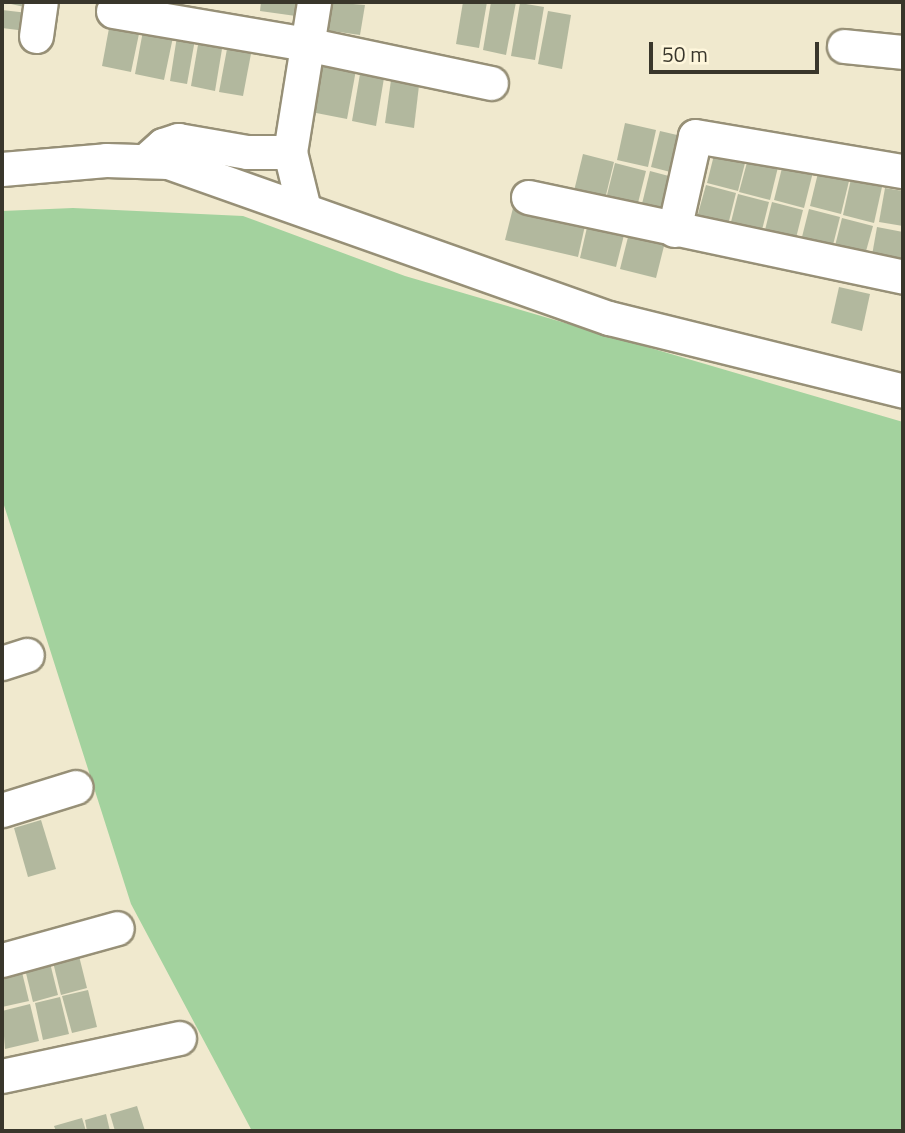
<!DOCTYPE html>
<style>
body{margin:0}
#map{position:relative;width:905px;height:1133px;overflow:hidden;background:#f0e9ce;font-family:"Titillium Web",sans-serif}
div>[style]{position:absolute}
.water>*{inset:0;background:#a3d29e}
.building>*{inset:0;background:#b2b89e}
.roads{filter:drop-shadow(2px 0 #979077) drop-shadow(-2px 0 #979077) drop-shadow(0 2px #979077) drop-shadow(0 -2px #979077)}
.minor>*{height:33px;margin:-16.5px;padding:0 16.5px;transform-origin:16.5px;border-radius:16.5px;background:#fff}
span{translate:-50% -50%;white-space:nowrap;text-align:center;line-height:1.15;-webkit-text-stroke:7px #fef6db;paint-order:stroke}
.frame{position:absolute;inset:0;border:4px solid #39362b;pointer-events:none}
.scale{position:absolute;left:649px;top:42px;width:170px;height:32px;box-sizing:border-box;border:4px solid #39362b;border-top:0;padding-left:9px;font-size:21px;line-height:24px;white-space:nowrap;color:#39362b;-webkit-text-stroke:5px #fef6db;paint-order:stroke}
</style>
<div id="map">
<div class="water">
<i style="clip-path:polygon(73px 208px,243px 216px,405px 276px,903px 422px,903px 1128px,894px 1131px,252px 1131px,131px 904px,2px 499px,2px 211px)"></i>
</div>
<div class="building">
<i style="clip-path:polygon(2px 2px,30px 2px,29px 8px)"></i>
<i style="clip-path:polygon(261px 2px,305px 2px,303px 17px,260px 11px)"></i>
<i style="clip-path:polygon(329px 2px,365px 5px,360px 35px,325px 30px)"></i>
<i style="clip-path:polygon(463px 2px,487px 2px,479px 48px,456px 44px)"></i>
<i style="clip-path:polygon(491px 2px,516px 2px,506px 55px,483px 50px)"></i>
<i style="clip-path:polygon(520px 3px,544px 7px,535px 60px,511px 56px)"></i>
<i style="clip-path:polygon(2px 10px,28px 13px,26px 31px,2px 28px)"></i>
<i style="clip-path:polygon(548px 11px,571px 15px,562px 69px,538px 64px)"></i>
<i style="clip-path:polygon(110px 23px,140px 29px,131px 72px,102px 66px)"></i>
<i style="clip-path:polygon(178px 30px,196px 34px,187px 84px,170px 81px)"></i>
<i style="clip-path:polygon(143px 31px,173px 37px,164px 80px,135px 74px)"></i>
<i style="clip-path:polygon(200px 33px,224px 37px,215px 91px,191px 86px)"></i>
<i style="clip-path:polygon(229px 38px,253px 43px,243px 96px,219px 92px)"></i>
<i style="clip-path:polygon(320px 63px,356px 70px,347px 119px,311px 112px)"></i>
<i style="clip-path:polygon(361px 68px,385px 72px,376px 126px,352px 121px)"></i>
<i style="clip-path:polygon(392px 73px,420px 77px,414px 128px,385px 123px)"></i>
<i style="clip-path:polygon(625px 123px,656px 130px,648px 167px,617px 160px)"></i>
<i style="clip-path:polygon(660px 131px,690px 138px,682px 175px,651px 167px)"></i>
<i style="clip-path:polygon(716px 147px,747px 155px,738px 191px,707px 183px)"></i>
<i style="clip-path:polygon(583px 154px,614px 162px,605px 199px,574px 191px)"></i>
<i style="clip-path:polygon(749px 155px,779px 163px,770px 200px,739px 192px)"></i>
<i style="clip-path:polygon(615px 163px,646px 171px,637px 207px,606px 199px)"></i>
<i style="clip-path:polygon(783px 164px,813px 172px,804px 208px,774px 200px)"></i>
<i style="clip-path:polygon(650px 171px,680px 179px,671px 216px,641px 208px)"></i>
<i style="clip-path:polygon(818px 173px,849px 181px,841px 214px,810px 206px)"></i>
<i style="clip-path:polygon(851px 179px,882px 187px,874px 223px,843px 215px)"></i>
<i style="clip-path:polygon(706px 185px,736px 193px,727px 229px,696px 221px)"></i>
<i style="clip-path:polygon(885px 188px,903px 191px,903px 226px,879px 222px)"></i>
<i style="clip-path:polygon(738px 194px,769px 202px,760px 238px,729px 230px)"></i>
<i style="clip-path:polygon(772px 202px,803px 210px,794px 246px,763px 238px)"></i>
<i style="clip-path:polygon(514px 204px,586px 221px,578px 257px,505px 240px)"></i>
<i style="clip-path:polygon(809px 209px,840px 217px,831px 253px,800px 245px)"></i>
<i style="clip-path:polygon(842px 218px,873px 226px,863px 262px,833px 254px)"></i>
<i style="clip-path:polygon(588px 223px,625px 231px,616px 267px,580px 258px)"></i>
<i style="clip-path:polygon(877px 227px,903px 232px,903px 268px,871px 261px)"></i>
<i style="clip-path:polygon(629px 233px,665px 242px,656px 278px,620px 269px)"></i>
<i style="clip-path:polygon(839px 287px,870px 294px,862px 331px,831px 323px)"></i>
<i style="clip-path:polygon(41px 820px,56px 869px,28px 877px,14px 828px)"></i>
<i style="clip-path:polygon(78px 952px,87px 988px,61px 995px,52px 958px)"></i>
<i style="clip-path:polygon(49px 959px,58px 995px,33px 1002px,24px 965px)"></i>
<i style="clip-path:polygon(20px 964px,29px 1001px,2px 1007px,2px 968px)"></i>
<i style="clip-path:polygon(88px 990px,97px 1027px,72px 1033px,62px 996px)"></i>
<i style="clip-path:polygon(60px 997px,69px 1034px,43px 1040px,35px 1003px)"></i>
<i style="clip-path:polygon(30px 1004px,39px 1041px,5px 1049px,2px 1011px)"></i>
<i style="clip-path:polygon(137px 1106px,145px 1131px,115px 1131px,110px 1114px)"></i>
<i style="clip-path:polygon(106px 1114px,110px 1131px,87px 1131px,85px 1120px)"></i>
<i style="clip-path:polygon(82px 1118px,86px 1131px,56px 1131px,54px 1126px)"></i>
</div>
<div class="roads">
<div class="minor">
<i style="left:113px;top:11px;width:196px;rotate:9.7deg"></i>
<i style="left:306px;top:44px;width:189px;rotate:11.9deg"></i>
<i style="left:36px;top:36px;width:34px;rotate:-82deg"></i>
<i style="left:844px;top:46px;width:59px;rotate:5.8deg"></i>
<i style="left:145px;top:161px;width:24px;rotate:-42deg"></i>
<i style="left:163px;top:145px;width:16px;rotate:-18deg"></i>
<i style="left:178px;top:140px;width:70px;rotate:9.9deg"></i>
<i style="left:247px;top:152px;width:43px"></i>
<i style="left:2px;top:169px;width:104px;rotate:-4.9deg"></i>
<i style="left:106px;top:160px;width:62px;rotate:1.8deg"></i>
<i style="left:168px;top:162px;width:468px;rotate:19.5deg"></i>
<i style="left:609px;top:318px;width:303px;rotate:13.9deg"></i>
<i style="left:528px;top:197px;width:383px;rotate:12deg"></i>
<i style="left:304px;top:209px;width:59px;rotate:-103.8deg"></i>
<i style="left:290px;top:152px;width:152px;rotate:-80.9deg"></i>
<i style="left:674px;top:230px;width:96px;rotate:-77.4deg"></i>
<i style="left:695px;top:136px;width:211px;rotate:9.6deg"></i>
<i style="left:2px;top:663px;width:26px;rotate:-18deg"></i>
<i style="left:2px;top:810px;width:77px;rotate:-17.3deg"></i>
<i style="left:2px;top:960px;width:119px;rotate:-15.5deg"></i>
<i style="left:2px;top:1076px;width:181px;rotate:-12.1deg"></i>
</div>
</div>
<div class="frame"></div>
<div class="scale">50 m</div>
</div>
